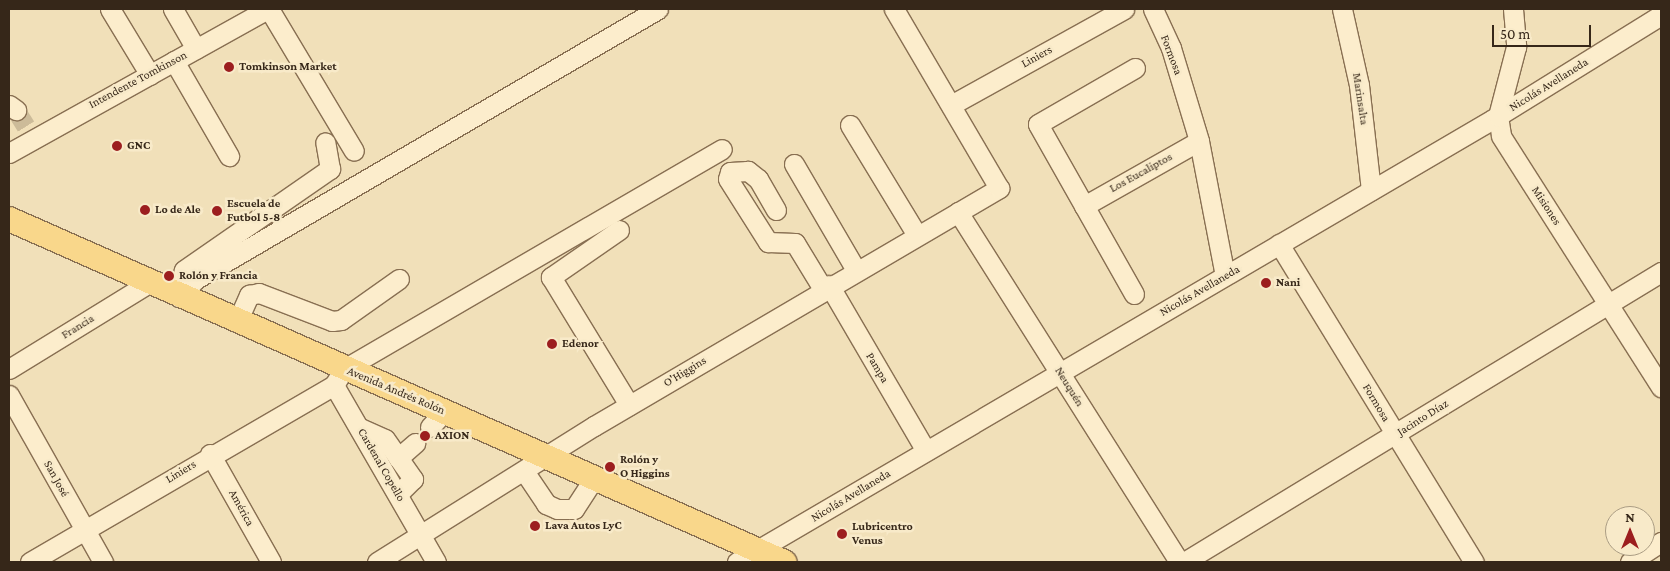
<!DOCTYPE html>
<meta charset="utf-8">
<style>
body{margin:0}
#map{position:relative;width:1670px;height:571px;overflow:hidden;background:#f1e0b9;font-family:"Crimson Pro",serif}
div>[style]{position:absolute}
.minor-tunnel>*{height:19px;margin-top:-9.5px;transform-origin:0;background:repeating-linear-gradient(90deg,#cb9 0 19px,transparent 0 28px)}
.roads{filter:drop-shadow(1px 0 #886f52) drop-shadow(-1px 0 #886f52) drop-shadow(0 1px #886f52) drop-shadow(0 -1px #886f52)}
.minor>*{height:19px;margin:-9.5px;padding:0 9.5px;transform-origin:9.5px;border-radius:9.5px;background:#fcedcc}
.major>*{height:24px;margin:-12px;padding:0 12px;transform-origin:12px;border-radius:12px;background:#f9d78b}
.dots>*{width:14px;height:14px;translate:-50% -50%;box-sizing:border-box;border:2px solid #f8eac9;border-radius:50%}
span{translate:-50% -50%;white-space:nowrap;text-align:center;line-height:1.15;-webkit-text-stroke:5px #f8eac9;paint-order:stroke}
.street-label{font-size:12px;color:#362719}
.poi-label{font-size:12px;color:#362719;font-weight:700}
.left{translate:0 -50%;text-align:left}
.frame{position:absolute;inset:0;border:10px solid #362719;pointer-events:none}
.north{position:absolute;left:1605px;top:506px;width:50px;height:50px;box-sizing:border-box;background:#f8eac9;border:1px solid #aa9c83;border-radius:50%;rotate:0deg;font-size:14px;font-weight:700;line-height:20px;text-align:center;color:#362719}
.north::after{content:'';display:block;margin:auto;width:18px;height:22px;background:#9c1e1f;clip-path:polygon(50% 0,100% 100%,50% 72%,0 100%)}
.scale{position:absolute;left:1492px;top:25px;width:99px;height:22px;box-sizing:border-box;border:2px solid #362719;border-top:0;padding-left:6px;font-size:15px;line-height:18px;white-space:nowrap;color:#362719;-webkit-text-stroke:4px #f8eac9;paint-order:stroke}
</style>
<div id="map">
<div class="minor-tunnel">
<i style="left:16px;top:110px;width:19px;rotate:58deg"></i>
</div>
<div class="roads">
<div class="minor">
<i style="left:110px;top:9px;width:77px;rotate:58.8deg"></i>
<i style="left:173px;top:9px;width:46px;rotate:60.1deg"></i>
<i style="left:269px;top:9px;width:165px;rotate:59.1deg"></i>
<i style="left:1153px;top:9px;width:43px;rotate:65.2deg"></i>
<i style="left:1171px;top:48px;width:97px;rotate:73.2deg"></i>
<i style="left:1199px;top:141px;width:137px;rotate:79.1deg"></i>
<i style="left:1342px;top:9px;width:78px;rotate:77.4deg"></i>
<i style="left:1359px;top:85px;width:106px;rotate:83.5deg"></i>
<i style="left:1513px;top:9px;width:38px;rotate:85deg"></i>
<i style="left:1516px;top:47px;width:71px;rotate:104.6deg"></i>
<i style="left:1498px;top:116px;width:20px;rotate:81deg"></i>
<i style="left:1501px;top:136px;width:298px;rotate:57.5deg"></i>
<i style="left:174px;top:61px;width:110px;rotate:59.9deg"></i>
<i style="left:9px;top:105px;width:9px;rotate:36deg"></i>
<i style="left:951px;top:105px;width:198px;rotate:-29deg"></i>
<i style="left:850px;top:125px;width:129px;rotate:58.7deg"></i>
<i style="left:9px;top:153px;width:296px;rotate:-29.1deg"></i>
<i style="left:794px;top:164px;width:123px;rotate:59.7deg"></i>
<i style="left:1084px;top:206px;width:132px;rotate:-29.5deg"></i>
<i style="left:776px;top:210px;width:36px;rotate:-120deg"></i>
<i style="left:758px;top:179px;width:13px;rotate:-141deg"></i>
<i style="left:748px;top:171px;width:18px;rotate:177deg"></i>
<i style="left:730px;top:172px;width:7px;rotate:106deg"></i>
<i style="left:728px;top:179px;width:75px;rotate:57.6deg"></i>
<i style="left:768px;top:242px;width:27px;rotate:2deg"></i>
<i style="left:795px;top:243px;width:54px;rotate:58.7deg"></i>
<i style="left:958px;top:212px;width:414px;rotate:57.7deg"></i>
<i style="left:619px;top:230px;width:83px;rotate:145.3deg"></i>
<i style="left:551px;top:277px;width:150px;rotate:58.6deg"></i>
<i style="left:1279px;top:244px;width:373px;rotate:58.5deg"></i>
<i style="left:829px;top:285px;width:192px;rotate:59.7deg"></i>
<i style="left:1134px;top:294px;width:195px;rotate:-119.5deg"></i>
<i style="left:1038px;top:124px;width:112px;rotate:-30deg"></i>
<i style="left:179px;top:297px;width:25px;rotate:-47deg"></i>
<i style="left:196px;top:279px;width:535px;rotate:-30.3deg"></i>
<i style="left:179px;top:297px;width:27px;rotate:-80deg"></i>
<i style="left:184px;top:270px;width:178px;rotate:-34.7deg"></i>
<i style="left:330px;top:169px;width:27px;rotate:-100deg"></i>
<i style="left:237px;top:322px;width:30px;rotate:-66deg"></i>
<i style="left:249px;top:295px;width:10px;rotate:-11deg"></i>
<i style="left:259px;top:293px;width:78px;rotate:21deg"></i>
<i style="left:332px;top:321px;width:9px;rotate:-6deg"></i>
<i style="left:341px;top:320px;width:71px;rotate:-35.3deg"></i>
<i style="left:9px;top:369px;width:162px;rotate:-31.6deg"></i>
<i style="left:9px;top:395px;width:192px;rotate:60.6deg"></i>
<i style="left:430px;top:427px;width:21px;rotate:-47deg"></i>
<i style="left:360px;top:428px;width:27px;rotate:24deg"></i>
<i style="left:385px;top:439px;width:49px;rotate:55deg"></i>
<i style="left:413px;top:479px;width:21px;rotate:135deg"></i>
<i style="left:210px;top:454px;width:124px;rotate:60.5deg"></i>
<i style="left:398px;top:458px;width:23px;rotate:-41deg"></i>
<i style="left:524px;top:471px;width:40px;rotate:56deg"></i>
<i style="left:546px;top:504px;width:12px;rotate:24deg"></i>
<i style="left:557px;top:509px;width:17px"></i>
<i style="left:574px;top:509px;width:37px;rotate:-57deg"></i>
<i style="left:30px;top:562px;width:352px;rotate:-30.2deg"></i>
<i style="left:377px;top:562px;width:256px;rotate:-32.1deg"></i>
<i style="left:594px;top:426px;width:470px;rotate:-30.4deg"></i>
<i style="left:999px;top:188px;width:208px;rotate:-120.4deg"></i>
<i style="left:436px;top:562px;width:204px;rotate:-120deg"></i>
<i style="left:334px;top:385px;width:19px;rotate:-58deg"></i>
<i style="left:344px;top:369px;width:437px;rotate:-30.2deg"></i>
<i style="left:737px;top:562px;width:882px;rotate:-30.37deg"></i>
<i style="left:1498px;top:116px;width:192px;rotate:-31.8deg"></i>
<i style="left:1184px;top:562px;width:558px;rotate:-31.3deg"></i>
<i style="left:1630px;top:562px;width:37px;rotate:-33deg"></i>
</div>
<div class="major">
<i style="left:9px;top:219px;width:848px;rotate:23.87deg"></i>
</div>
</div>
<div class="dots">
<i style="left:229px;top:67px;background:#9c1e1f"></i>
<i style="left:117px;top:146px;background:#9c1e1f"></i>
<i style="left:145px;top:210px;background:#9c1e1f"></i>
<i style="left:217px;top:211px;background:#9c1e1f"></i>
<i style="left:169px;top:276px;background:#9c1e1f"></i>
<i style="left:1266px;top:283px;background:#9c1e1f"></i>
<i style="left:552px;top:344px;background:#9c1e1f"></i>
<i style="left:425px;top:436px;background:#9c1e1f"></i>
<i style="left:610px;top:467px;background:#9c1e1f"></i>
<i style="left:535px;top:526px;background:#9c1e1f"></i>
<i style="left:842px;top:534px;background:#9c1e1f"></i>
</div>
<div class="street-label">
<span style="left:1171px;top:55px;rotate:69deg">Formosa</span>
<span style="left:1037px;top:57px;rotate:-29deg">Liniers</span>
<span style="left:138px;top:80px;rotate:-28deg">Intendente Tomkinson</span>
<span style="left:1549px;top:85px;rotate:-32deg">Nicolás Avellaneda</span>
<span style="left:1360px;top:99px;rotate:81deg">Marinsalta</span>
<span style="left:1141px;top:173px;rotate:-29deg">Los Eucaliptos</span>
<span style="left:1546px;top:206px;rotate:57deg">Misiones</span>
<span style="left:1200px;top:291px;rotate:-30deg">Nicolás Avellaneda</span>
<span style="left:78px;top:327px;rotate:-32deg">Francia</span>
<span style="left:877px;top:368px;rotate:59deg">Pampa</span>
<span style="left:685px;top:372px;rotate:-31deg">O'Higgins</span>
<span style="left:1069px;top:387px;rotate:58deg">Neuquén</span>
<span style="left:396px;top:391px;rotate:23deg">Avenida Andrés Rolón</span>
<span style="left:1376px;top:403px;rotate:59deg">Formosa</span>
<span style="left:1423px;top:418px;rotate:-32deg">Jacinto Díaz</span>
<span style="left:381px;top:465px;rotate:60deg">Cardenal Copello</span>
<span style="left:181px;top:472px;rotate:-31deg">Liniers</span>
<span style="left:56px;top:479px;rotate:61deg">San José</span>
<span style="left:851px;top:496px;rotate:-31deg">Nicolás Avellaneda</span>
<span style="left:241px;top:508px;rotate:61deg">América</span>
</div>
<div class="poi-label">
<span class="left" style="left:239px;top:67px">Tomkinson Market</span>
<span class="left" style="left:127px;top:146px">GNC</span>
<span class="left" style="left:227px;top:211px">Escuela de<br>Futbol 5-8</span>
<span class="left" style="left:155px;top:210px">Lo de Ale</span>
<span class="left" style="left:179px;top:276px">Rolón y Francia</span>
<span class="left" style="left:1276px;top:283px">Nani</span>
<span class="left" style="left:562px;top:344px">Edenor</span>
<span class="left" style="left:435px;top:436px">AXION</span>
<span class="left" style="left:620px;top:467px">Rolón y<br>O Higgins</span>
<span class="left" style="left:545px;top:526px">Lava Autos LyC</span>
<span class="left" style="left:852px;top:534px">Lubricentro<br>Venus</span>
</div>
<div class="frame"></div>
<div class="north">N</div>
<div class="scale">50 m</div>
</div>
